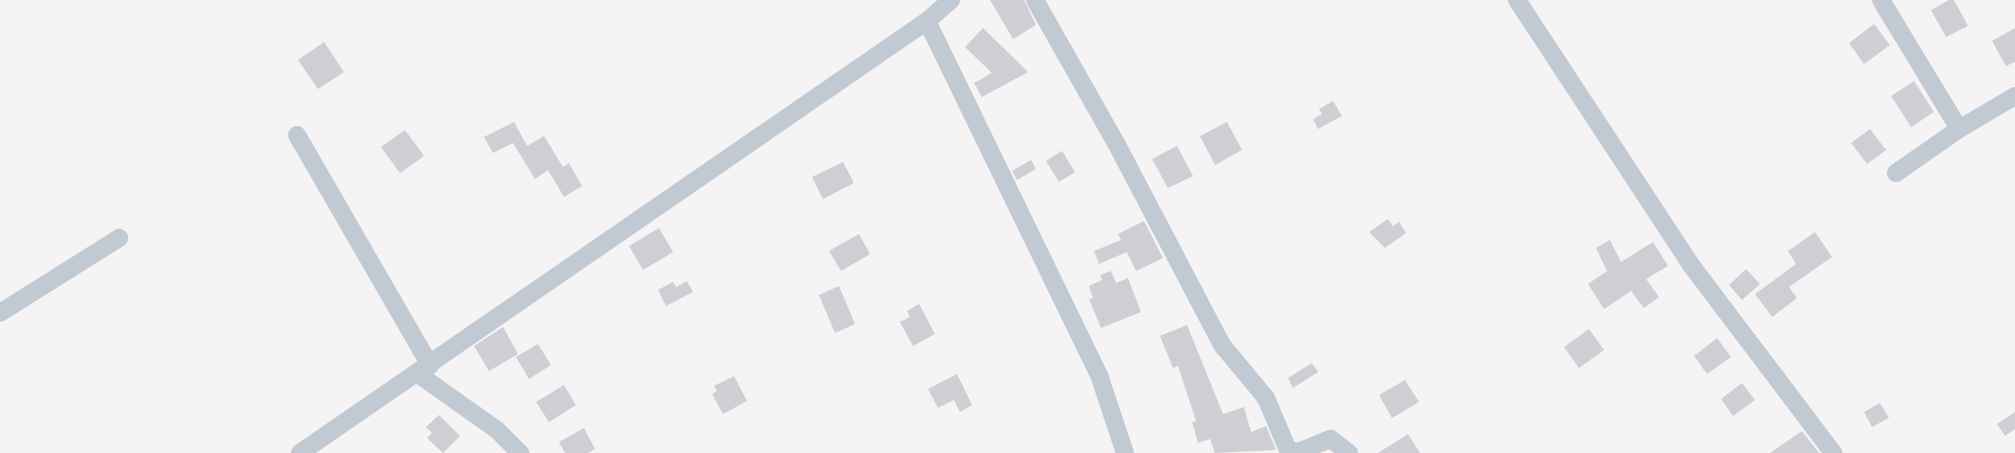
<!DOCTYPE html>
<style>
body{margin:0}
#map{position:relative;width:2015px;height:453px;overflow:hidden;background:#f5f3f3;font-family:"Public Sans",sans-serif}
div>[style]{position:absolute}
.building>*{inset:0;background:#cdcfd5}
.minor>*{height:18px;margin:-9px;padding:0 9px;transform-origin:9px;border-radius:9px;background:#c1cad2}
span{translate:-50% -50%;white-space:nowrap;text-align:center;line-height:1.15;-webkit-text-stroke:4.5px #fff;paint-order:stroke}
</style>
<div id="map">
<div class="building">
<i style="clip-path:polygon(990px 0,1024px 0,1036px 25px,1013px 39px)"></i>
<i style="clip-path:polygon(1949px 0,1954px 0,1968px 26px,1946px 37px,1931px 10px)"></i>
<i style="clip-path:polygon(1874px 24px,1890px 45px,1864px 64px,1849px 43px)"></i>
<i style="clip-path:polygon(983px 28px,1028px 72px,982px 97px,974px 83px,992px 73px,965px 47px)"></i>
<i style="clip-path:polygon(2015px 28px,2015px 62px,2006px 66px,1992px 41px)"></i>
<i style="clip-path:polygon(324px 42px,344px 72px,318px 89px,298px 60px)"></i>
<i style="clip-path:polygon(1914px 81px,1934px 112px,1911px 127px,1891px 96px)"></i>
<i style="clip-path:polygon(1333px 101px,1342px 116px,1318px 129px,1313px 119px,1322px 114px,1319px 109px)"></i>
<i style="clip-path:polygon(514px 122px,527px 146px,544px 136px,563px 167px,569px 163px,582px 186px,564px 197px,548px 170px,535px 179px,513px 143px,493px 153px,484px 137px)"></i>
<i style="clip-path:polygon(1227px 122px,1242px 150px,1215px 165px,1200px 136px)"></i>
<i style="clip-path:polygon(1870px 129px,1886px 150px,1867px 164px,1851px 143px)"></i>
<i style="clip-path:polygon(405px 130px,424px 156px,400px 173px,381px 147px)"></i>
<i style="clip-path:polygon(1177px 146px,1193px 176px,1168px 188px,1152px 159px)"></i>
<i style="clip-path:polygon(1062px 151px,1075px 172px,1059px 182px,1046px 161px)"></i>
<i style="clip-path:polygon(1031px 160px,1036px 169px,1017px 180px,1012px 171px)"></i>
<i style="clip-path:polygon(843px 162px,854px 183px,823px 199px,812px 177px)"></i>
<i style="clip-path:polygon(1388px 219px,1393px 226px,1399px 222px,1406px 233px,1385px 248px,1369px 232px)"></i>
<i style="clip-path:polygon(1144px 221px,1163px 258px,1136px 271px,1127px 252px,1099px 264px,1094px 251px,1121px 240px,1118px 234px)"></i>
<i style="clip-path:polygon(659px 228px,673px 252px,643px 270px,629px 246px)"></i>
<i style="clip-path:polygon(1815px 232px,1832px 257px,1789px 287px,1797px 298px,1772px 317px,1755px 294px,1796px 264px,1788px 251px)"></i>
<i style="clip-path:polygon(859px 234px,870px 254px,841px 271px,829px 251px)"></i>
<i style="clip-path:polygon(1610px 240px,1621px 262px,1653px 242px,1668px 266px,1646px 279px,1659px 297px,1644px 308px,1631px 291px,1604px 309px,1588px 284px,1607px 271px,1596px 248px)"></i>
<i style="clip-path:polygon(1746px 269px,1760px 284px,1742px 300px,1729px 285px)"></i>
<i style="clip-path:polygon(1111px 271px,1116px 283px,1128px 278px,1141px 312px,1101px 328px,1089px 299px,1093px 298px,1089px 286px,1102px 280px,1100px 275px)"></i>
<i style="clip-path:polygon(687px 281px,693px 292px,666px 306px,658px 290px,673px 282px,676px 287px)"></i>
<i style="clip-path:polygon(839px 286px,855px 324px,835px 333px,819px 295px)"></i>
<i style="clip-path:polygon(919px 304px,935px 334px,913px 346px,900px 322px,910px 317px,907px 311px)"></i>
<i style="clip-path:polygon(1187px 325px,1223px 414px,1244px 407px,1251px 432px,1266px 426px,1276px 450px,1215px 453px,1210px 439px,1198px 443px,1192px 422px,1196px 421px,1178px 366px,1173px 368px,1160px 336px)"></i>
<i style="clip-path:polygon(503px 327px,518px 354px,489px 371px,474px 346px)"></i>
<i style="clip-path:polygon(1589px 329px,1604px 350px,1579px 368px,1564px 347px)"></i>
<i style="clip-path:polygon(1717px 338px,1731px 357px,1707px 374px,1694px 356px)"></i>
<i style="clip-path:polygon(538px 344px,551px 365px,529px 379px,516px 357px)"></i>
<i style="clip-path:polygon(1312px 363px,1318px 372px,1293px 388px,1288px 378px)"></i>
<i style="clip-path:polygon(957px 374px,972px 405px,960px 412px,954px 400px,938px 408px,928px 389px)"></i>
<i style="clip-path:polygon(734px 376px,747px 401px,723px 414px,712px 394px,717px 391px,714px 386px)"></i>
<i style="clip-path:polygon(1405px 380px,1419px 402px,1392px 418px,1379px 395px)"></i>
<i style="clip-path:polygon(1742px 383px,1755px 400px,1733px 416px,1721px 399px)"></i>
<i style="clip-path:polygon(564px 385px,576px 405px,549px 422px,536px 402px)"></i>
<i style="clip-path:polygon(1880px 403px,1889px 418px,1872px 427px,1864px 412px)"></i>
<i style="clip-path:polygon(2015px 412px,2015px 429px,2005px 436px,1997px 424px)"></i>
<i style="clip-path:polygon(439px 415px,460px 436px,443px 453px,427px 438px,432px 433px,426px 427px)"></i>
<i style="clip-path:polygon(584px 428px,595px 449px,588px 453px,565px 453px,559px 442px)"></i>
<i style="clip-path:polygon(1802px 431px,1819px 453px,1770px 453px)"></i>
<i style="clip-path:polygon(1408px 434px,1420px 453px,1378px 453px)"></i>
</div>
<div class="minor">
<i style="left:1035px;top:0;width:164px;rotate:60.5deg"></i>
<i style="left:1116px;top:143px;width:228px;rotate:62.3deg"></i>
<i style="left:1222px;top:345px;width:69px;rotate:50.3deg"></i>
<i style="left:1266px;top:398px;width:56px;rotate:67.1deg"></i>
<i style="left:1288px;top:450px;width:10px;rotate:11deg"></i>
<i style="left:1298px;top:452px;width:35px;rotate:-22deg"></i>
<i style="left:1331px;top:439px;width:23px;rotate:38deg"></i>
<i style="left:1517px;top:0;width:317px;rotate:56.7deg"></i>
<i style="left:1691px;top:265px;width:236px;rotate:52.9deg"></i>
<i style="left:1881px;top:0;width:151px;rotate:58.8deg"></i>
<i style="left:927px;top:21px;width:397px;rotate:64.1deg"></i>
<i style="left:1100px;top:378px;width:79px;rotate:71.6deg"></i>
<i style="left:297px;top:135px;width:266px;rotate:60deg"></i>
<i style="left:1896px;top:173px;width:77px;rotate:-34.9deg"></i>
<i style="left:1959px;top:129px;width:65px;rotate:-30.5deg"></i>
<i style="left:0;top:313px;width:141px;rotate:-32.2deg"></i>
<i style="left:418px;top:374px;width:97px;rotate:35.3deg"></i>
<i style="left:497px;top:430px;width:33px;rotate:45deg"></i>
<i style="left:300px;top:453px;width:761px;rotate:-34.57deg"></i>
<i style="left:927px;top:21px;width:32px;rotate:-41deg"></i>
</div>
</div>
